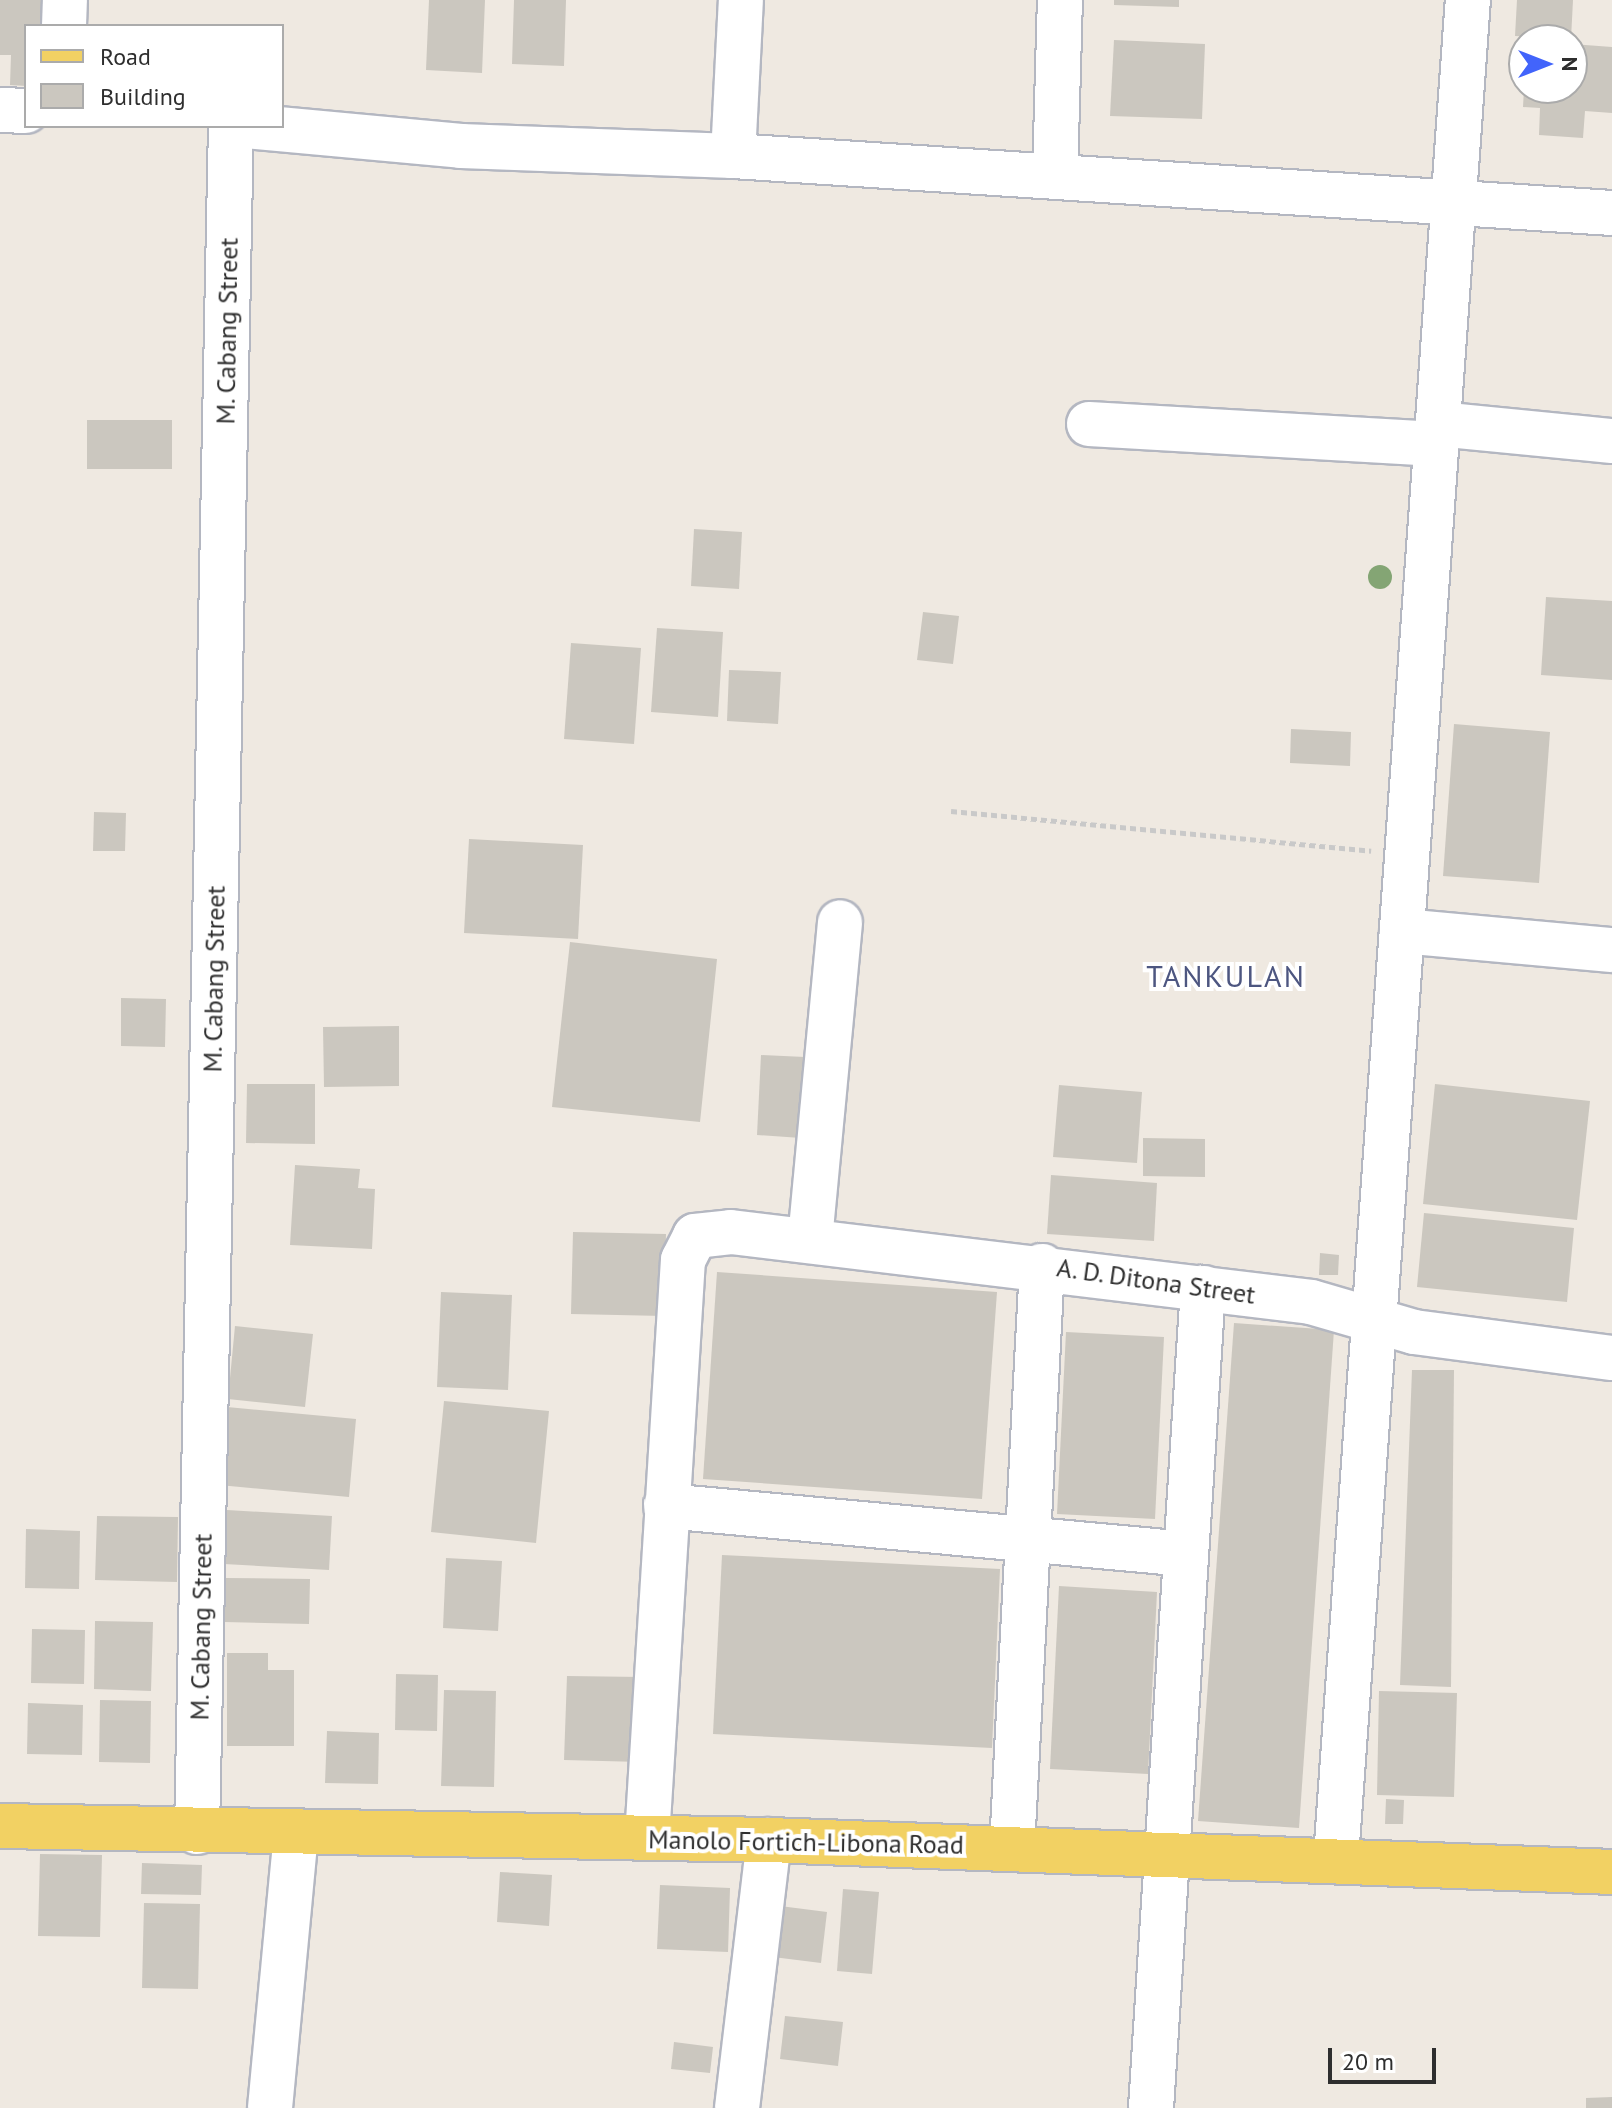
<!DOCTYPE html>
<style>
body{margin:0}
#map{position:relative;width:1612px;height:2108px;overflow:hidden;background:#efe9e1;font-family:"PT Sans",sans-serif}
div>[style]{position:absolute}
.building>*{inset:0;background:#cbc7bf}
.path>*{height:5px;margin-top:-2.5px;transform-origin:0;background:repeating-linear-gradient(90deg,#c9c9c9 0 6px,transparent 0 10px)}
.roads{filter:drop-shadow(2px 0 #b4b7c1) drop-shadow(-2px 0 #b4b7c1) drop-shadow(0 2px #b4b7c1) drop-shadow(0 -2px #b4b7c1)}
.minor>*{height:44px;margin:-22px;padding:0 22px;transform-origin:22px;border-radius:22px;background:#fff}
.major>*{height:44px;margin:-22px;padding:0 22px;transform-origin:22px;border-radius:22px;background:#f2d163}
.trees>*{width:24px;height:24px;margin:-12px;border-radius:50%;background:#84a574}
span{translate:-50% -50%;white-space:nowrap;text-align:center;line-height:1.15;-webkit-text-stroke:8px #fff;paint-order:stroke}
.street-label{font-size:26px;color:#2e2e2e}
.quarter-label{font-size:30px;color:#4d5680;letter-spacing:2px}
.legend{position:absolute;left:24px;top:24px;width:260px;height:104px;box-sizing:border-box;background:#fff;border:2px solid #ababab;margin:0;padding:10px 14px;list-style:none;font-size:24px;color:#2e2e2e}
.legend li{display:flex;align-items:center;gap:16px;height:40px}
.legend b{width:40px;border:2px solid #ababab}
.north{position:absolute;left:1508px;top:24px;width:80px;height:80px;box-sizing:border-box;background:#fff;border:2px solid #ababab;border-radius:50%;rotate:90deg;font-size:22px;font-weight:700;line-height:32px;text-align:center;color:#2e2e2e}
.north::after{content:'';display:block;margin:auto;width:28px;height:36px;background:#4264fb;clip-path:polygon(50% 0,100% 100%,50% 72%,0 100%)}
.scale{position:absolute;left:1328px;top:2048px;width:108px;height:36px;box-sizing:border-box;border:4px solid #2e2e2e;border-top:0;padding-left:10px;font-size:24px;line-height:28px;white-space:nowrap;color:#2e2e2e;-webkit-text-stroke:6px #fff;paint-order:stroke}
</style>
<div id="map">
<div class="building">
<i style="clip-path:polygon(0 0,44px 0,44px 26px,26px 26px,26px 86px,10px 85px,11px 55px,0 55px)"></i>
<i style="clip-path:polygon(429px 0,485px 0,482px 73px,426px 70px)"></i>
<i style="clip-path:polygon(514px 0,566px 0,564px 66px,512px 64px)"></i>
<i style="clip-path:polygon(1114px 0,1179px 0,1179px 7px,1114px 5px)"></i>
<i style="clip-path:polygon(1517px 0,1573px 0,1571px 39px,1515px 36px)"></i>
<i style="clip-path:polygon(1114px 40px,1205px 44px,1202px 119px,1110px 116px)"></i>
<i style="clip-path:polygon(1572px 44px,1612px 47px,1612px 113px,1585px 111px,1583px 138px,1539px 135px,1540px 108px,1523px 107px,1524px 88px,1572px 88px)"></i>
<i style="clip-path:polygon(87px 420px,172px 420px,172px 469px,87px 469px)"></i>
<i style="clip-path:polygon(694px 529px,742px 532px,739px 589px,691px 586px)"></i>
<i style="clip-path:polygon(1546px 597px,1612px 601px,1612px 680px,1541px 675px)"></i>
<i style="clip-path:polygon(923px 612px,959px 616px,953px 664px,917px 660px)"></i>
<i style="clip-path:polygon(657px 628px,723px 632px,718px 717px,651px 712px)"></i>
<i style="clip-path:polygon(571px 643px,641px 648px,634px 744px,564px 739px)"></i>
<i style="clip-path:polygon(729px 670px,781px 672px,778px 724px,727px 721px)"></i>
<i style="clip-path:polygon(1454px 724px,1550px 732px,1539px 883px,1443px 876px)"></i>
<i style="clip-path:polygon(1291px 729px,1351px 732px,1350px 766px,1290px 763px)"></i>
<i style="clip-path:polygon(94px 812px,126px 813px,125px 851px,93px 851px)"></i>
<i style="clip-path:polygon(469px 839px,583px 845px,578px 939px,464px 933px)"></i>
<i style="clip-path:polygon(570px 942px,717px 959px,700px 1122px,552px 1107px)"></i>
<i style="clip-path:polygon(121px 998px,166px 999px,165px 1047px,121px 1046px)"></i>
<i style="clip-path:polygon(399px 1026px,399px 1086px,324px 1087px,323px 1027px)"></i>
<i style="clip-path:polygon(761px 1055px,805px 1057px,801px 1138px,757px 1135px)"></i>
<i style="clip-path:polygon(247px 1084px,315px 1084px,315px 1144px,246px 1143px)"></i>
<i style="clip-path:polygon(1435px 1084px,1590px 1101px,1577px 1220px,1423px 1204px)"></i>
<i style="clip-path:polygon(1059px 1085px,1142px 1092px,1137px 1163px,1053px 1157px)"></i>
<i style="clip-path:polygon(1143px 1138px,1205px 1139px,1205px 1177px,1143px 1176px)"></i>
<i style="clip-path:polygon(295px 1165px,360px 1169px,358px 1188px,375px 1189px,372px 1249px,290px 1245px)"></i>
<i style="clip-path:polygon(1051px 1175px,1157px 1183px,1154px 1241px,1047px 1234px)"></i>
<i style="clip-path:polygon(1424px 1213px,1574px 1228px,1567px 1302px,1417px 1287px)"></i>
<i style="clip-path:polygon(573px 1232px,666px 1234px,664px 1316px,571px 1314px)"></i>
<i style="clip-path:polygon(1320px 1253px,1339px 1255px,1338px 1275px,1319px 1275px)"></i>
<i style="clip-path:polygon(717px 1272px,997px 1292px,982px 1499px,703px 1479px)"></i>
<i style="clip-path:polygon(441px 1292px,512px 1295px,508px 1390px,437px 1387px)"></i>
<i style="clip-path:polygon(1234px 1323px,1334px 1330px,1299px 1828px,1198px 1821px)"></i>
<i style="clip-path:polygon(235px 1326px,313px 1334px,305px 1407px,228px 1399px)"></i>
<i style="clip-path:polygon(1066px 1332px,1164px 1337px,1155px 1519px,1057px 1514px)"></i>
<i style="clip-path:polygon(1412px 1370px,1454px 1370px,1451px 1687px,1400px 1685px)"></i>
<i style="clip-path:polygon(444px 1401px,549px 1411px,536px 1543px,431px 1532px)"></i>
<i style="clip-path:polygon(227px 1407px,356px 1419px,349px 1497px,219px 1485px)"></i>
<i style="clip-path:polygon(227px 1510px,332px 1516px,329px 1570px,224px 1564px)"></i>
<i style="clip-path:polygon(97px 1516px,178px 1517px,177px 1582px,95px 1580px)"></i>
<i style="clip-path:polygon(26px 1529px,80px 1531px,79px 1589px,25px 1588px)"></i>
<i style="clip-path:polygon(722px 1555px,1000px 1569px,992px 1748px,713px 1734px)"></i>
<i style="clip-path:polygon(446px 1558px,502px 1561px,498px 1631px,443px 1628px)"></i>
<i style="clip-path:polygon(225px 1578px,310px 1579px,309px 1624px,224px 1622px)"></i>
<i style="clip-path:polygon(1059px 1586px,1157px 1592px,1148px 1774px,1050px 1769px)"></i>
<i style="clip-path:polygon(95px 1621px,153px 1622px,151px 1691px,94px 1689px)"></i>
<i style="clip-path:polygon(32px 1629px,85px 1630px,84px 1684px,31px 1683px)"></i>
<i style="clip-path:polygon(227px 1653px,268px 1653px,268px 1670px,294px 1670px,294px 1746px,227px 1746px)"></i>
<i style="clip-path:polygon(396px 1674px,438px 1675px,437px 1731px,395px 1730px)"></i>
<i style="clip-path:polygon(567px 1676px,642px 1677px,641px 1762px,564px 1760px)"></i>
<i style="clip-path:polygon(444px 1690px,496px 1691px,494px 1787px,441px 1786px)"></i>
<i style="clip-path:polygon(1379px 1691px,1457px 1693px,1454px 1797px,1377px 1795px)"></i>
<i style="clip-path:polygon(100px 1700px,151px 1701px,150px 1763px,99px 1762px)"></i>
<i style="clip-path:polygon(28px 1703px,83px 1705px,82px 1755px,27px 1754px)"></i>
<i style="clip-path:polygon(327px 1731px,379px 1733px,378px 1784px,325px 1783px)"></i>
<i style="clip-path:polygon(1386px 1799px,1404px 1800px,1403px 1824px,1385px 1824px)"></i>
<i style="clip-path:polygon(40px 1854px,102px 1855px,100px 1937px,38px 1936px)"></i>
<i style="clip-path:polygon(142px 1863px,202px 1865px,201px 1895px,141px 1894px)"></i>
<i style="clip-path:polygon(500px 1872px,552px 1875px,549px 1926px,497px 1922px)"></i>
<i style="clip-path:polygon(660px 1885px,730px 1888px,728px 1952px,657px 1949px)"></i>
<i style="clip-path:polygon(843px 1889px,879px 1892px,872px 1974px,837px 1971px)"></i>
<i style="clip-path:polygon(144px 1903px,200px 1904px,198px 1989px,142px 1988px)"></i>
<i style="clip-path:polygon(780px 1906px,827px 1912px,821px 1963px,773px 1957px)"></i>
<i style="clip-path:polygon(785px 2016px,843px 2022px,838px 2066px,780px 2059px)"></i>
<i style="clip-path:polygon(674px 2042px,713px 2047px,710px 2073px,671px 2069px)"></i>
<i style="clip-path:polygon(1612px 2097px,1612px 2108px,1586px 2108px,1586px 2098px)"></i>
</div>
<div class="path">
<i style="left:951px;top:811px;width:422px;rotate:5.4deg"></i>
</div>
<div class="roads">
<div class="minor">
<i style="left:64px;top:26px;width:26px;rotate:-88deg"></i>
<i style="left:0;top:110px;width:26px;rotate:2deg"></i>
<i style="left:246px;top:126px;width:216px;rotate:5.3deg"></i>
<i style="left:461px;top:146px;width:272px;rotate:2.1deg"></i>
<i style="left:733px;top:156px;width:881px;rotate:3.71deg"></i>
<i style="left:733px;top:156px;width:156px;rotate:-87.1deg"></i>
<i style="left:1055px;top:176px;width:176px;rotate:-88.4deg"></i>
<i style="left:1089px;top:424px;width:348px;rotate:3.3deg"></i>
<i style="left:1438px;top:424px;width:175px;rotate:5.6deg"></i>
<i style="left:1402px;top:931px;width:211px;rotate:5.2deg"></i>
<i style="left:810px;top:1240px;width:319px;rotate:-84.6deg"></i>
<i style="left:666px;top:1506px;width:522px;rotate:5.27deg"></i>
<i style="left:197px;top:1832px;width:1706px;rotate:-88.86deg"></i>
<i style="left:647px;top:1838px;width:579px;rotate:-86.44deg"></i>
<i style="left:683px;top:1260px;width:27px;rotate:-63deg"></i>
<i style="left:695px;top:1236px;width:36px;rotate:-6deg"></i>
<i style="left:731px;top:1232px;width:584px;rotate:6.88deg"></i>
<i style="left:1311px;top:1302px;width:107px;rotate:16.2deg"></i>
<i style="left:1414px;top:1332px;width:200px;rotate:7.5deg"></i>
<i style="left:1012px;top:1848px;width:583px;rotate:-87.05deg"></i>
<i style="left:1336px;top:1858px;width:1863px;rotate:-85.94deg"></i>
<i style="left:270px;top:2108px;width:276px;rotate:-84.6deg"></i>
<i style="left:737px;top:2108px;width:270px;rotate:-83.2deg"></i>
<i style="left:1151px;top:2108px;width:822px;rotate:-86.37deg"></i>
</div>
<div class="major">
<i style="left:0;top:1826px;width:769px;rotate:1.04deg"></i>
<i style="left:769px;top:1840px;width:844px;rotate:2.17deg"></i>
</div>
</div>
<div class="trees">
<i style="left:1380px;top:577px"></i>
</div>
<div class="street-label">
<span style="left:227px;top:331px;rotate:-89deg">M. Cabang Street</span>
<span style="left:214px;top:979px;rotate:-89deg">M. Cabang Street</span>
<span style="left:1156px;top:1281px;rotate:8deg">A. D. Ditona Street</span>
<span style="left:201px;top:1627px;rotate:-89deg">M. Cabang Street</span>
<span style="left:806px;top:1842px;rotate:1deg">Manolo Fortich-Libona Road</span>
</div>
<div class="quarter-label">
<span style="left:1226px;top:976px">TANKULAN</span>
</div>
<ul class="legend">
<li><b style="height:10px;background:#f2d163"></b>Road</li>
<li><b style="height:22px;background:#cbc7bf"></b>Building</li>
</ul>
<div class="north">N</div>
<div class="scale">20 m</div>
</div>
